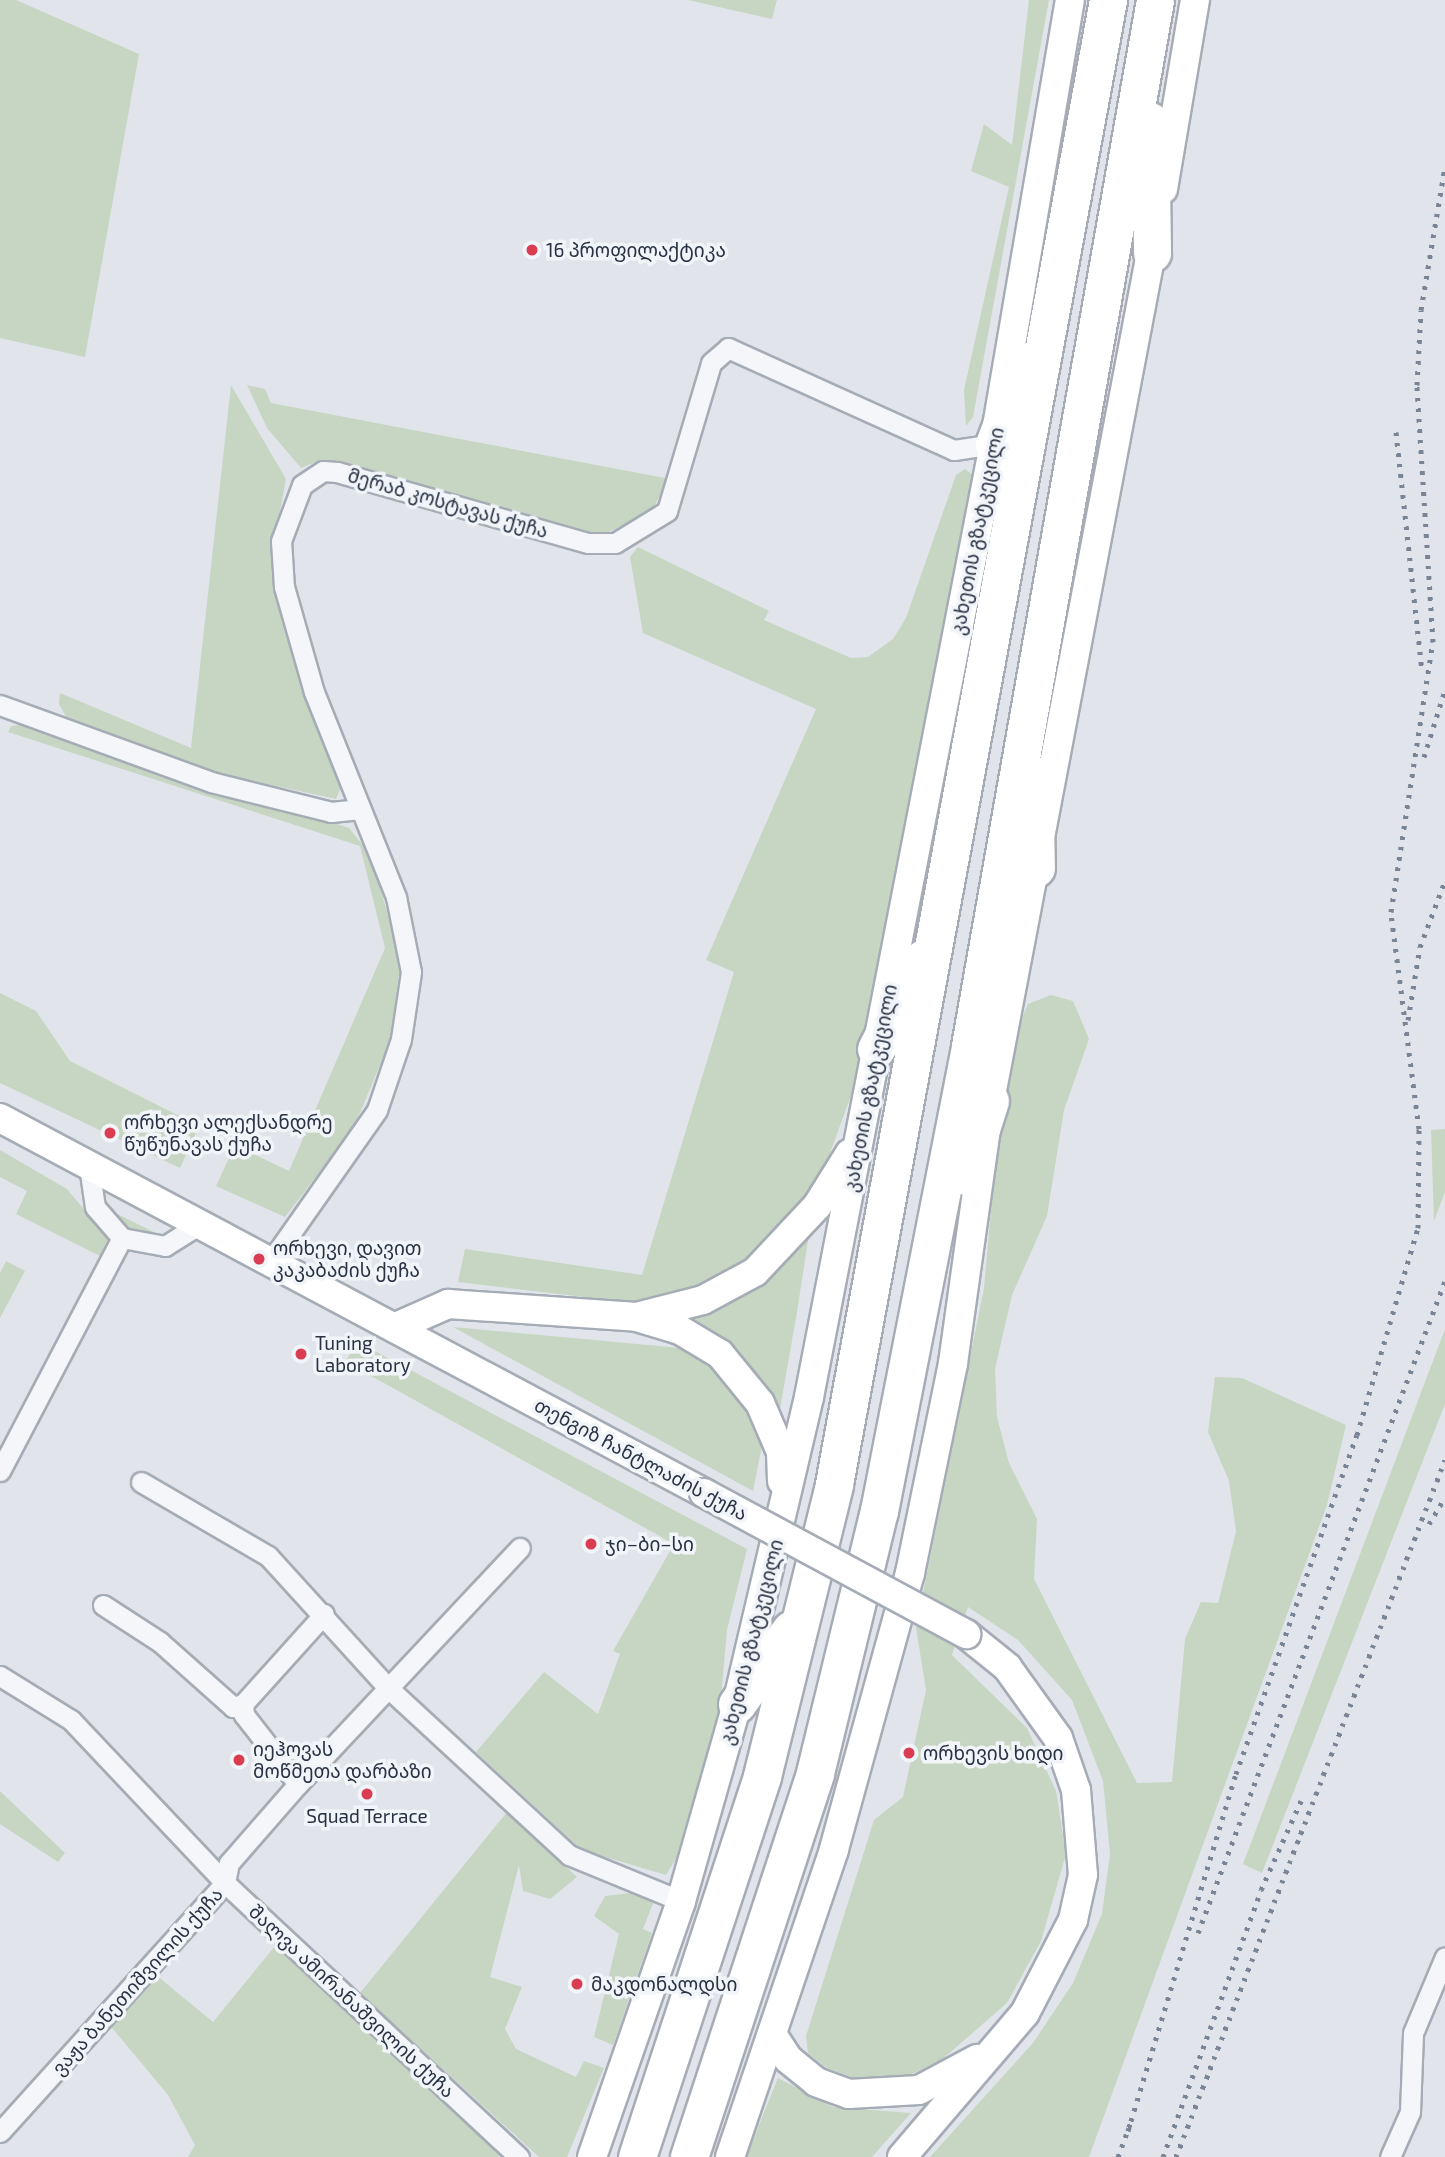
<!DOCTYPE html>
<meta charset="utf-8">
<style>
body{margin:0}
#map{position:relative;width:1445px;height:2157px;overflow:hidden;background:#e1e5eb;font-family:"Exo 2","Noto Sans Georgian",sans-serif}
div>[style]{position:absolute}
.green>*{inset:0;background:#c6d6c2}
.roads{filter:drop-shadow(2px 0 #a6acb6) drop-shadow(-2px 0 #a6acb6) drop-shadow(0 2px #a6acb6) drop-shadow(0 -2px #a6acb6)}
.street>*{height:19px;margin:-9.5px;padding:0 9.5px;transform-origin:9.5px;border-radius:9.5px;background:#f4f6f9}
.secondary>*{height:28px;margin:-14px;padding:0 14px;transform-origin:14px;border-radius:14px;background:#fff}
.highway>*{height:37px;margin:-18.5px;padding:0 18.5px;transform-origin:18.5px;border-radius:18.5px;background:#fff}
.rail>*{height:5px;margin-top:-2.5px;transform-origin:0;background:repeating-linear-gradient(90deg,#798496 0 3.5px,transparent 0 10.5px)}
.bridges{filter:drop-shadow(2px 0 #a6acb6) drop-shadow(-2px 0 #a6acb6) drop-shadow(0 2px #a6acb6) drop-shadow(0 -2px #a6acb6)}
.secondary-bridge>*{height:28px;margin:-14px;padding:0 14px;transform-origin:14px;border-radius:14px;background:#fff}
.dots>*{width:19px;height:19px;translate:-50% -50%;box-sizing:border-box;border:4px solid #f1f4f8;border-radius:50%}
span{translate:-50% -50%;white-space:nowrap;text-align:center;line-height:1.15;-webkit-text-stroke:7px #f1f4f8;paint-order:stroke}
.poi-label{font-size:19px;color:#283244}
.left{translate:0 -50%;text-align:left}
.street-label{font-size:19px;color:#283244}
</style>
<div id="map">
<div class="green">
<i style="clip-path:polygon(0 0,16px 0,139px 54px,85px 357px,0 338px)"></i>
<i style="clip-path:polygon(688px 0,777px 0,772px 19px)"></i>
<i style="clip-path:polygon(1029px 0,1049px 0,973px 417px,966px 426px,964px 390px,1009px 187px,971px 171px,984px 124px,1012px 145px)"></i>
<i style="clip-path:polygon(231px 385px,286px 479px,275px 538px,276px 583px,296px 664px,341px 787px,336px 799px,198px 769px,69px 722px,59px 704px,60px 693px,191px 748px)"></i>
<i style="clip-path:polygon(247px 385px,265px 389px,271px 403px,670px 479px,650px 513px,602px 535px,349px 465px,318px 461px,301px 468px,267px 428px)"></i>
<i style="clip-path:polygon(965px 469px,978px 479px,857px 1079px,822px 1175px,793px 1219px,732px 1276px,652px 1305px,458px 1282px,465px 1249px,642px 1275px,734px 972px,706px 960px,816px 709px,643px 633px,630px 557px,638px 547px,769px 611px,764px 620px,851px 658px,868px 657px,893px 639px,906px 618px,956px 475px)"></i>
<i style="clip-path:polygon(28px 724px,349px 828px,370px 854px,401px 959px,390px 1041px,354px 1127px,285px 1217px,216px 1186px,235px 1145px,289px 1171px,385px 948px,360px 846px,8px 732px,11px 726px)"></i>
<i style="clip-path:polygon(0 993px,36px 1011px,70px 1061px,199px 1126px,180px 1168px,0 1083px)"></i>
<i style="clip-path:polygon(1051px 995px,1073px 1001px,1089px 1039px,1064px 1110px,1047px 1216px,1012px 1295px,995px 1369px,997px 1417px,1009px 1463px,1037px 1519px,1034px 1579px,1137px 1783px,1172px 1782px,1185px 1639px,1201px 1602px,1218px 1603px,1236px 1531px,1229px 1481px,1208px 1432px,1215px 1377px,1242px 1378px,1346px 1425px,1327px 1505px,1089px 2157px,930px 2157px,1033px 2043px,1073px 1983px,1102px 1914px,1110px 1854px,1103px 1781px,1072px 1700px,1018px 1640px,968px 1607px,952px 1655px,1027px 1728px,1056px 1791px,1066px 1854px,1041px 1941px,1007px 2003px,938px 2063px,899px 2079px,857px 2079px,827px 2068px,808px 2053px,806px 2036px,874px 1820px,903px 1797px,926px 1690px,916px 1628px,984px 1288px,998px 1133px,1017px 1030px,1028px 1004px)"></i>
<i style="clip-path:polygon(1445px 1129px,1445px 1192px,1434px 1221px,1431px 1130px)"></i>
<i style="clip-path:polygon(0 1150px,67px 1189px,108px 1238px,100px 1256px,16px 1214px,27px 1191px,0 1177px)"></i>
<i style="clip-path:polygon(99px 1205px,168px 1239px,135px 1238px)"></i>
<i style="clip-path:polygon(810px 1228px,797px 1312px,780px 1409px,732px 1348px,675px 1318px)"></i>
<i style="clip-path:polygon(6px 1261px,25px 1271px,0 1318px,0 1273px)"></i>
<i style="clip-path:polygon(453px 1327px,691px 1349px,740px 1395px,763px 1440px,753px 1491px)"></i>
<i style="clip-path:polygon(1445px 1329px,1445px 1404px,1262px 1873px,1243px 1864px)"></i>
<i style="clip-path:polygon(356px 1341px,747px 1549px,727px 1630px,719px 1720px,688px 1839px,666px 1875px,582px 1850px,476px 1752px,544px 1672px,598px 1714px,620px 1654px,613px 1651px,674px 1544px,346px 1362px)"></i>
<i style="clip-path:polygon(0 1791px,65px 1853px,58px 1862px,0 1824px)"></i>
<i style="clip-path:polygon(507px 1812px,577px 1877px,550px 1899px,523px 1891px,519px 1865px,490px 1977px,522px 1987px,505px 2029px,516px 2049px,576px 2077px,584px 2061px,604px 2068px,567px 2157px,539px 2157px,360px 1993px)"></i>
<i style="clip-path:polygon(631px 1893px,654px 1901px,643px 1929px,652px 1933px,613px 2045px,594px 2037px,619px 1934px,594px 1916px,605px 1896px)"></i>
<i style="clip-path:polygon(275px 1946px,499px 2155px,499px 2157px,188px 2157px,195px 2145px,168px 2095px,108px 2023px,156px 1975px,213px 2022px)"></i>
<i style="clip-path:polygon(778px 2078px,833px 2107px,911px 2113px,872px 2157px,746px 2157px)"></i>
</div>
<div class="roads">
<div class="street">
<i style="left:0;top:705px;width:225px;rotate:20deg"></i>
<i style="left:211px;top:782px;width:124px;rotate:14deg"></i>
<i style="left:331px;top:812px;width:27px;rotate:-6deg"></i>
<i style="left:89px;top:1166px;width:41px;rotate:81.7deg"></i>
<i style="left:95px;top:1207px;width:41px;rotate:48.9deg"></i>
<i style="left:122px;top:1238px;width:44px;rotate:10.5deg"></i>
<i style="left:165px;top:1246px;width:41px;rotate:-32.2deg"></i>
<i style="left:271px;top:1261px;width:184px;rotate:-54.9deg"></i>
<i style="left:377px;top:1110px;width:75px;rotate:-71.3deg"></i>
<i style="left:401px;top:1039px;width:68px;rotate:-81.5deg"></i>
<i style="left:411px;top:972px;width:76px;rotate:-101.3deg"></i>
<i style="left:396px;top:897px;width:221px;rotate:-111.8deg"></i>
<i style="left:314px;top:692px;width:109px;rotate:-105.9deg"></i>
<i style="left:284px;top:587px;width:46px;rotate:-93.7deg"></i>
<i style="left:281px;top:541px;width:60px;rotate:-69.4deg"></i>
<i style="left:302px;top:485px;width:25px;rotate:-34deg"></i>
<i style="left:323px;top:471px;width:14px;rotate:4deg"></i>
<i style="left:337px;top:472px;width:261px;rotate:15.8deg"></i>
<i style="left:588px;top:543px;width:27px"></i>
<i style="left:615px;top:543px;width:61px;rotate:-31.6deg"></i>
<i style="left:667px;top:511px;width:154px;rotate:-73.4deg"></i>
<i style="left:711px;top:363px;width:23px;rotate:-41deg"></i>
<i style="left:728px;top:348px;width:248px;rotate:24.3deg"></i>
<i style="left:954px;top:450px;width:40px;rotate:-8.5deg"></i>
<i style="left:0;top:1471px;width:263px;rotate:-62.4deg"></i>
<i style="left:141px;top:1482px;width:147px;rotate:30.2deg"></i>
<i style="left:268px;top:1556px;width:177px;rotate:47.7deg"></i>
<i style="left:387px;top:1687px;width:248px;rotate:42.7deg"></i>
<i style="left:569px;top:1855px;width:121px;rotate:22.3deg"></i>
<i style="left:103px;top:1605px;width:68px;rotate:33deg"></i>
<i style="left:160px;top:1642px;width:98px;rotate:41.7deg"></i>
<i style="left:233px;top:1707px;width:10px;rotate:-17deg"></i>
<i style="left:0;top:1676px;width:84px;rotate:31.8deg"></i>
<i style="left:71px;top:1720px;width:224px;rotate:46.6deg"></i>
<i style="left:225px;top:1883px;width:402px;rotate:43deg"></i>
<i style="left:298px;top:1784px;width:88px;rotate:-128deg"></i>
<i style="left:244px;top:1715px;width:11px;rotate:-95deg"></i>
<i style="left:243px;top:1704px;width:121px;rotate:-48deg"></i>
<i style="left:0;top:2132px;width:336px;rotate:-47.9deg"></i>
<i style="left:225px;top:1883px;width:20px;rotate:-79deg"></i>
<i style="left:229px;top:1863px;width:105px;rotate:-48.9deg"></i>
<i style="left:298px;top:1784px;width:324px;rotate:-46.8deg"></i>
<i style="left:1390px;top:2157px;width:49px;rotate:-66deg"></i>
<i style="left:1410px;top:2112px;width:79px;rotate:-87.8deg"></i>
<i style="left:1413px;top:2033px;width:82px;rotate:-67.2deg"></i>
</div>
<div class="secondary">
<i style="left:1163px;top:189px;width:192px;rotate:-80.4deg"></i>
<i style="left:0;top:1118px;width:798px;rotate:28.04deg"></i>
<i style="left:640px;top:1316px;width:65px;rotate:-14.3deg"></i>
<i style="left:703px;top:1300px;width:59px;rotate:-28.3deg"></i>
<i style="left:755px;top:1272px;width:91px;rotate:-46.8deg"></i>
<i style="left:817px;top:1206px;width:62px;rotate:-58.1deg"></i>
<i style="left:398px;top:1326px;width:55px;rotate:-23.7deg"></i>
<i style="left:448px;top:1304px;width:189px;rotate:3.9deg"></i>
<i style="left:637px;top:1317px;width:45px;rotate:16.8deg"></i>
<i style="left:680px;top:1330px;width:47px;rotate:31deg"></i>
<i style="left:720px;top:1354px;width:63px;rotate:50.8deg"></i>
<i style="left:760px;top:1403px;width:53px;rotate:66.8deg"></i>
<i style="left:781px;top:1452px;width:29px;rotate:88deg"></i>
<i style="left:772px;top:2034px;width:30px;rotate:57deg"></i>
<i style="left:788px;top:2059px;width:36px;rotate:39deg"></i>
<i style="left:816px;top:2082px;width:35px;rotate:20deg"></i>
<i style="left:849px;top:2094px;width:70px;rotate:-3.3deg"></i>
<i style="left:919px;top:2090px;width:66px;rotate:-28.1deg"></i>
<i style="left:592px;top:2157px;width:271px;rotate:-70.8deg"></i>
<i style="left:681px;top:1901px;width:205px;rotate:-74.1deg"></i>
<i style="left:737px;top:1704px;width:315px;rotate:-76.8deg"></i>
<i style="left:809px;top:1397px;width:971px;rotate:-79.01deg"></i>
<i style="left:994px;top:444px;width:450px;rotate:-80.3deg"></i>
<i style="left:730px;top:2157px;width:325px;rotate:-71.3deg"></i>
<i style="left:834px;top:1849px;width:286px;rotate:-74.6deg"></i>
<i style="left:910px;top:1573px;width:214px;rotate:-78.4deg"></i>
<i style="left:953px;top:1363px;width:265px;rotate:-82deg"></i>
<i style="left:990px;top:1101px;width:885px;rotate:-79.25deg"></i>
<i style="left:902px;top:2157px;width:189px;rotate:-49.5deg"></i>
<i style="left:1025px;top:2013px;width:105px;rotate:-62.7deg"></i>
<i style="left:1073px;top:1920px;width:46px;rotate:-77.5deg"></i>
<i style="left:1083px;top:1875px;width:85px;rotate:-94.7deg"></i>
<i style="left:1076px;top:1790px;width:55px;rotate:-109.1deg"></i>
<i style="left:1058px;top:1738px;width:87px;rotate:-125.7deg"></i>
<i style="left:1007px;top:1667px;width:53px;rotate:-141.2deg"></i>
</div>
<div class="highway">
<i style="left:1150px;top:121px;width:132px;rotate:89.1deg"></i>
<i style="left:994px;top:444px;width:88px;rotate:-69.3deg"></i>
<i style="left:1034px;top:775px;width:93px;rotate:88.8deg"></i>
<i style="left:876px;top:1049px;width:102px;rotate:-62.7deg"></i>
<i style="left:966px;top:1176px;width:79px;rotate:-72.3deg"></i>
<i style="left:737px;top:1704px;width:92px;rotate:-54.2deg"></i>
<i style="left:637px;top:2157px;width:401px;rotate:-71.8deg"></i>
<i style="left:762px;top:1776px;width:301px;rotate:-76.1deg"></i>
<i style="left:834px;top:1484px;width:1509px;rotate:-79.54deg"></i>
<i style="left:689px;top:2157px;width:404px;rotate:-71.8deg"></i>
<i style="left:815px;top:1773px;width:270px;rotate:-76.3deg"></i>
<i style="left:879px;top:1511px;width:474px;rotate:-78.9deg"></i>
<i style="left:970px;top:1046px;width:1062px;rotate:-79.97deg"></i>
</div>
</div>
<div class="rail">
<i style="left:1396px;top:432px;width:240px;rotate:83.8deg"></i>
<i style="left:1424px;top:757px;width:70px;rotate:-72.6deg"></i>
<i style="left:1408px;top:1020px;width:74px;rotate:-80.7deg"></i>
<i style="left:1420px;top:947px;width:71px;rotate:-69.3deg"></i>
<i style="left:1429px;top:1524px;width:31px;rotate:-59deg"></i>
<i style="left:1198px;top:1933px;width:697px;rotate:-69.25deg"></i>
<i style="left:1128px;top:2131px;width:373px;rotate:-73.2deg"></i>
<i style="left:1236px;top:1774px;width:360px;rotate:-70.4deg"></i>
<i style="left:1357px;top:1435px;width:216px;rotate:-73.6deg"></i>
<i style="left:1418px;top:1228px;width:99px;rotate:-89.4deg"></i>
<i style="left:1419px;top:1129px;width:219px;rotate:-97.4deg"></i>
<i style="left:1391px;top:912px;width:273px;rotate:-81.2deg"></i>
<i style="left:1433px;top:642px;width:257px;rotate:-93.6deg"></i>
<i style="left:1417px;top:385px;width:75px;rotate:-86.9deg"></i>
<i style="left:1421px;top:310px;width:146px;rotate:-80.5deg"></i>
<i style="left:1118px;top:2157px;width:38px;rotate:-70deg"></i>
<i style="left:1163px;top:2157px;width:284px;rotate:-69.8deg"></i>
<i style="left:1261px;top:1890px;width:98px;rotate:-65.8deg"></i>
<i style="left:1176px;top:2157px;width:747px;rotate:-68.9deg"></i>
</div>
<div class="bridges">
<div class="secondary-bridge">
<i style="left:704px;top:1493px;width:298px;rotate:28.3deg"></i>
</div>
</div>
<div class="dots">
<i style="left:532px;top:250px;background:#da3d52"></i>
<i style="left:110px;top:1133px;background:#da3d52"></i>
<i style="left:259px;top:1259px;background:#da3d52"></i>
<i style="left:301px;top:1354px;background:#da3d52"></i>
<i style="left:591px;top:1544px;background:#da3d52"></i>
<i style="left:909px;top:1753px;background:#da3d52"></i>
<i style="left:239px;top:1760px;background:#da3d52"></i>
<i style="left:367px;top:1794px;background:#da3d52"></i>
<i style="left:577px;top:1984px;background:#da3d52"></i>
</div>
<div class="poi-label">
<span class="left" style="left:546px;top:250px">16 პროფილაქტიკა</span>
<span class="left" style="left:124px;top:1133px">ორხევი ალექსანდრე<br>წუწუნავას ქუჩა</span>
<span class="left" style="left:273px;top:1259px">ორხევი, დავით<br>კაკაბაძის ქუჩა</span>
<span class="left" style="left:315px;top:1354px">Tuning<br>Laboratory</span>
<span class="left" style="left:605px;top:1544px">ჯი–ბი–სი</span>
<span class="left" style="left:253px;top:1760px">იეჰოვას<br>მოწმეთა დარბაზი</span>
<span class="left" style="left:923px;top:1753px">ორხევის ხიდი</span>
<span style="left:367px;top:1816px">Squad Terrace</span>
<span class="left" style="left:591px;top:1984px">მაკდონალდსი</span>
</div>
<div class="street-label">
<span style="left:448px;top:503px;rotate:16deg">მერაბ კოსტავას ქუჩა</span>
<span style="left:977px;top:531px;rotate:-79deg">კახეთის გზატკეცილი</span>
<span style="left:870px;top:1088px;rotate:-79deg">კახეთის გზატკეცილი</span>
<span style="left:641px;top:1459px;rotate:28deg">თენგიზ ჩანტლაძის ქუჩა</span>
<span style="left:751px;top:1642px;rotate:-76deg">კახეთის გზატკეცილი</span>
<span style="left:137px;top:1981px;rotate:-48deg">ვაჟა ბანეთიშვილის ქუჩა</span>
<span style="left:352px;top:2001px;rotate:43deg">შალვა ამირანაშვილის ქუჩა</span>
</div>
</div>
